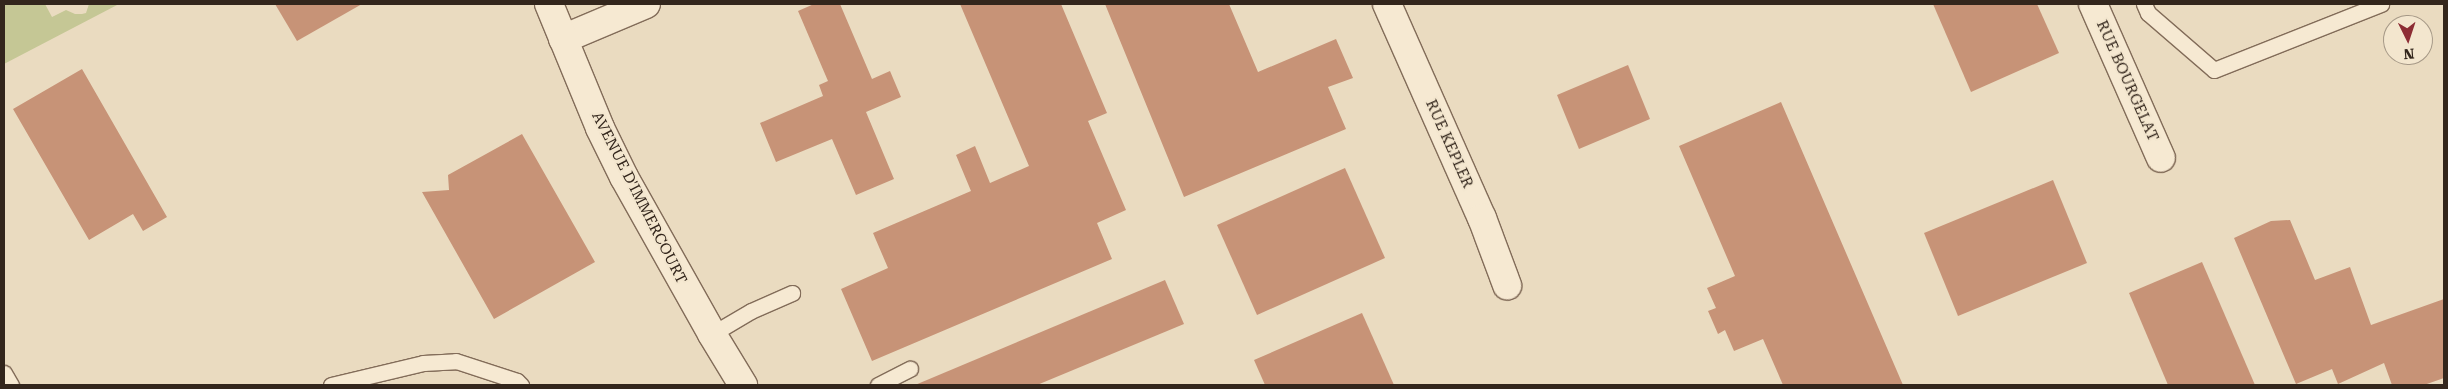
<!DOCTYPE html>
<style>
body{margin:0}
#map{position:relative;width:2448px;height:389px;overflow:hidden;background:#eadbc0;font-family:"Roboto Serif",serif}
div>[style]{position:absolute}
.green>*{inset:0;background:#c5c795}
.building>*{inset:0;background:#c79377}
.roads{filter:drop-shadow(1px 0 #826c59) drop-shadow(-1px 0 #826c59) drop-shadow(0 1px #826c59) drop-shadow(0 -1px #826c59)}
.lane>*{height:15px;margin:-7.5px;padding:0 7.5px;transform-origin:7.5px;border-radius:7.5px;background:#f6e9d2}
.street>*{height:28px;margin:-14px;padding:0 14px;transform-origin:14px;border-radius:14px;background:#f6e9d2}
.secondary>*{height:28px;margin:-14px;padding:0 14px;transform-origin:14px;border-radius:14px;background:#f6e9d2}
span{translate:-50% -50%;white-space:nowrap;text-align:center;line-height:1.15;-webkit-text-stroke:4px #f3e6ce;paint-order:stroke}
.street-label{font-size:15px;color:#33261c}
.frame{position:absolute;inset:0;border:5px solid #33261c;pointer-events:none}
.north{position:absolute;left:2383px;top:15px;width:50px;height:50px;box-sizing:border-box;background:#f3e6ce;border:1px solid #a69987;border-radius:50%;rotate:176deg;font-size:14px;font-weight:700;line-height:20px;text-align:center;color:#33261c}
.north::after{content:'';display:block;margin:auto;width:18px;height:22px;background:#8d2d34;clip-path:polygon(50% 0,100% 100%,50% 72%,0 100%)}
</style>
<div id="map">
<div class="green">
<i style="clip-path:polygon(4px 4px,45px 4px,52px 17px,66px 10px,75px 14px,82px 14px,86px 13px,89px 4px,119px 4px,4px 64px)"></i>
</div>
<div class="building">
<i style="clip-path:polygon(275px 4px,362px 4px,297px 41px)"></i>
<i style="clip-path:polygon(814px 4px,840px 4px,872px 79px,890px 71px,901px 97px,866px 112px,894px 179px,856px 195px,832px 139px,776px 162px,760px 123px,823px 96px,819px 85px,828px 81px,798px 11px)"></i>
<i style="clip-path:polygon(960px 4px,1061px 4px,1107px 113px,1088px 121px,1126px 210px,1097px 223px,1112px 259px,872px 361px,841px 289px,888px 268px,873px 233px,971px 191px,956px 155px,975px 146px,990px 183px,1029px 166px)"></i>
<i style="clip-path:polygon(1105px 4px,1229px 4px,1258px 72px,1336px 39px,1353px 78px,1328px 87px,1346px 129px,1184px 197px)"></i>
<i style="clip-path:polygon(1933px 4px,2037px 4px,2059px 53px,1971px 92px)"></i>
<i style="clip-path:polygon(1628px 65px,1650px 119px,1579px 149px,1557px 95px)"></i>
<i style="clip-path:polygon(82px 69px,167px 217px,143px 231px,133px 214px,89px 240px,13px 109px)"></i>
<i style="clip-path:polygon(1781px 102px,1837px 232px,1903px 385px,1783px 385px,1763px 339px,1734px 351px,1725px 330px,1718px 334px,1708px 311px,1716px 308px,1707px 288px,1735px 276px,1679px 146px)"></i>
<i style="clip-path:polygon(522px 134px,595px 262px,494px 319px,422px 192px,449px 190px,448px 175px)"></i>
<i style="clip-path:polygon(1345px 168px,1385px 258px,1257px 315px,1217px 225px)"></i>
<i style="clip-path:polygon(2053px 180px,2087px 263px,1958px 316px,1924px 233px)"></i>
<i style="clip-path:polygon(2290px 220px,2315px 280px,2350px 267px,2371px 325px,2444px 299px,2444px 378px,2424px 385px,2392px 385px,2384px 363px,2338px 384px,2332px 369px,2296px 384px,2234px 238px,2271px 221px)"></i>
<i style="clip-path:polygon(2202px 262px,2255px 385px,2168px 385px,2129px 293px)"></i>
<i style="clip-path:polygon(1165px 280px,1184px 324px,1037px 385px,915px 385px)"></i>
<i style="clip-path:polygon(1362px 313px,1394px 385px,1265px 385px,1254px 360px)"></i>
</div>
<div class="roads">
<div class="lane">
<i style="left:2144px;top:4px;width:10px;rotate:66deg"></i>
<i style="left:2148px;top:13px;width:87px;rotate:40.8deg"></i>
<i style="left:2214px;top:70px;width:180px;rotate:-21.6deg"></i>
<i style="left:712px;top:334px;width:45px;rotate:-30.5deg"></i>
<i style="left:751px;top:311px;width:45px;rotate:-23.7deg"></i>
<i style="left:4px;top:373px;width:14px;rotate:60deg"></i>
<i style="left:331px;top:385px;width:95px;rotate:-13.4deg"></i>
<i style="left:423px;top:363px;width:33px;rotate:-3deg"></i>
<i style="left:456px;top:361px;width:64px;rotate:18.2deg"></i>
<i style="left:517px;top:381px;width:6px;rotate:45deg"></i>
<i style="left:878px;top:385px;width:36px;rotate:-27deg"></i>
</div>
<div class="street">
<i style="left:1387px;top:4px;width:234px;rotate:66.1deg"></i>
<i style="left:1482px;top:218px;width:72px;rotate:69.5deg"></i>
<i style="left:2093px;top:4px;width:168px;rotate:66.2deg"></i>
<i style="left:563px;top:39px;width:90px;rotate:-22.9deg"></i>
</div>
<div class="secondary">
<i style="left:549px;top:4px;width:134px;rotate:67.6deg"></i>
<i style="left:600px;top:128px;width:55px;rotate:63.9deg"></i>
<i style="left:624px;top:177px;width:180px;rotate:60.7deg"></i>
<i style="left:712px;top:334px;width:60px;rotate:58.7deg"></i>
</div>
</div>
<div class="street-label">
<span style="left:2127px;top:81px;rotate:66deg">RUE BOURGELAT</span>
<span style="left:1449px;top:144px;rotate:66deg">RUE KEPLER</span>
<span style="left:639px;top:198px;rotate:63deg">AVENUE D'IMMERCOURT</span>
</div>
<div class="frame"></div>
<div class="north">N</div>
</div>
